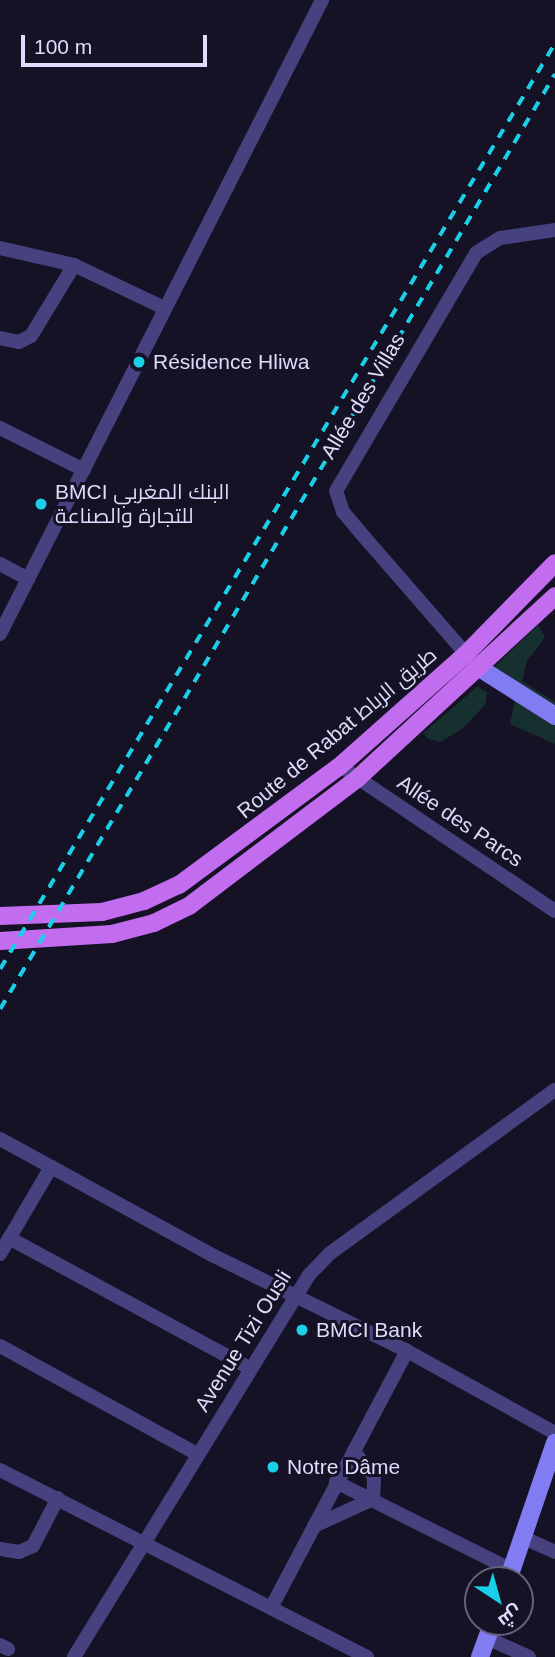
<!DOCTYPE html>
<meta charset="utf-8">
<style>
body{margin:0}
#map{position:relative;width:555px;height:1657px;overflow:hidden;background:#161226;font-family:Helvetica,Cairo,sans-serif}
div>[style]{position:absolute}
.green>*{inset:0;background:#162f2f}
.street>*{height:14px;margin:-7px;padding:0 7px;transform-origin:7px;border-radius:7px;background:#464280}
.secondary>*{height:18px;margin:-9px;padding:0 9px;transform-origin:9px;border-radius:9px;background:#817cf2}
.primary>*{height:18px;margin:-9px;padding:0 9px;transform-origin:9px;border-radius:9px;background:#c26df0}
.rail>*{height:3.5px;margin-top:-1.75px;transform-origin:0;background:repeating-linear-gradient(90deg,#1bcfe8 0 10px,transparent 0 19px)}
.dots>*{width:19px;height:19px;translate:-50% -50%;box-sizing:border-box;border:4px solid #161226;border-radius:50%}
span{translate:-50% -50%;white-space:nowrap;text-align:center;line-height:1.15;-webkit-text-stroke:6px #161226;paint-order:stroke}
.poi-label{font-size:21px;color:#dfdbfb}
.left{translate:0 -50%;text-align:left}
.street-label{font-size:21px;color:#dfdbfb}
.north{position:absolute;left:464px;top:1566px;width:70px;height:70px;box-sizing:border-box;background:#161226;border:2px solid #66627b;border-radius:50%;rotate:144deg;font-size:19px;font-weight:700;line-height:28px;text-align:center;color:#dfdbfb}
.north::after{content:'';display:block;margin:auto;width:24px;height:32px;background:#1bcfe8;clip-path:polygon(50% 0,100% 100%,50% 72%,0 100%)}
.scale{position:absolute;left:21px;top:35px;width:186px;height:32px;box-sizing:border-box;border:4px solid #dfdbfb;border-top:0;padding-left:9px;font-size:21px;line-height:24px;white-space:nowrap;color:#dfdbfb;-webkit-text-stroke:5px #161226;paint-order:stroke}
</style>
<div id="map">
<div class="green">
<i style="clip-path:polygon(538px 625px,545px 637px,527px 661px,522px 681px,555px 702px,555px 712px,491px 670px)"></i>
<i style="clip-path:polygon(478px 686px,487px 693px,485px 705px,462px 729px,440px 742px,427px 738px,423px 733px)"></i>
<i style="clip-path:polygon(515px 699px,555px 719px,555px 744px,510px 724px)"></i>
</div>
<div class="street">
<i style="left:0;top:248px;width:76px;rotate:12.9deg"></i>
<i style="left:74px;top:265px;width:100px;rotate:25.5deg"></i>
<i style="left:0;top:338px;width:19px;rotate:12deg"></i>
<i style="left:19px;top:342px;width:13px;rotate:-27deg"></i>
<i style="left:31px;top:336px;width:83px;rotate:-58.8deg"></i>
<i style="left:0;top:428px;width:94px;rotate:26.6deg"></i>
<i style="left:0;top:564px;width:32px;rotate:28deg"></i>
<i style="left:0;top:634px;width:711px;rotate:-63.07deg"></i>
<i style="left:466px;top:654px;width:162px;rotate:-131deg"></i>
<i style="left:360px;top:532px;width:26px;rotate:-130deg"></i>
<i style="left:343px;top:512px;width:22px;rotate:-108deg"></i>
<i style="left:336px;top:491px;width:276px;rotate:-59.5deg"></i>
<i style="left:476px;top:253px;width:28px;rotate:-32deg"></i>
<i style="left:500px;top:238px;width:56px;rotate:-8.3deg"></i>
<i style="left:340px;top:766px;width:259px;rotate:34deg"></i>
<i style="left:0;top:1139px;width:242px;rotate:28.7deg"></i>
<i style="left:212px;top:1255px;width:217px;rotate:26.2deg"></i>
<i style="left:407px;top:1351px;width:169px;rotate:29deg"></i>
<i style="left:9px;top:1238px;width:273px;rotate:28.4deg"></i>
<i style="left:0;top:1254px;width:101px;rotate:-59.6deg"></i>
<i style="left:0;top:1346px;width:225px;rotate:28.7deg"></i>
<i style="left:0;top:1470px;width:412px;rotate:27deg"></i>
<i style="left:336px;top:1482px;width:197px;rotate:26.6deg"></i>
<i style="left:314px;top:1526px;width:65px;rotate:-24.6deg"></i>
<i style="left:373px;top:1499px;width:22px;rotate:-87deg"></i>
<i style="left:374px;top:1477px;width:33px;rotate:-128deg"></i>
<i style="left:524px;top:1538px;width:34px;rotate:24deg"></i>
<i style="left:0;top:1549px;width:19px;rotate:9deg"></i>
<i style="left:19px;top:1552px;width:15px;rotate:-23deg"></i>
<i style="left:33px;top:1546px;width:54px;rotate:-62.5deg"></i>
<i style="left:272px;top:1606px;width:289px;rotate:-62.1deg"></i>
<i style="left:487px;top:1638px;width:46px;rotate:24.3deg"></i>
<i style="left:0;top:1645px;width:9px;rotate:27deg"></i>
<i style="left:74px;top:1657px;width:448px;rotate:-58.4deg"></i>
<i style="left:309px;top:1275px;width:29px;rotate:-46deg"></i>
<i style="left:329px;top:1254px;width:279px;rotate:-36deg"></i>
</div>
<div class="secondary">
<i style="left:481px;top:669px;width:88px;rotate:32.4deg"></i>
<i style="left:508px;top:1580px;width:145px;rotate:-71.1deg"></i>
<i style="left:480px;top:1657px;width:37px;rotate:-70deg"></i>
</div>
<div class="primary">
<i style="left:0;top:916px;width:102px;rotate:-2.2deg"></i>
<i style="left:102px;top:912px;width:43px;rotate:-14.7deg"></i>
<i style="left:144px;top:901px;width:38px;rotate:-25deg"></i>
<i style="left:179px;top:885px;width:200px;rotate:-36.5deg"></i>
<i style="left:340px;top:766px;width:169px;rotate:-41.6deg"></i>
<i style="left:466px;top:654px;width:127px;rotate:-45.6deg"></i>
<i style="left:0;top:941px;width:112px;rotate:-3.6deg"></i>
<i style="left:112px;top:934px;width:43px;rotate:-14.7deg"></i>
<i style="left:154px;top:923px;width:39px;rotate:-26deg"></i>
<i style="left:189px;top:906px;width:212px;rotate:-37.1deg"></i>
<i style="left:358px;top:778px;width:268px;rotate:-42.7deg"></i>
</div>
<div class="rail">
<i style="left:0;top:969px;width:1080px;rotate:-59.06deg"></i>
<i style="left:0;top:1009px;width:1087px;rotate:-59.31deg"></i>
</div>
<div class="dots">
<i style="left:139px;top:362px;background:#1bcfe8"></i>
<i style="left:41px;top:504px;background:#1bcfe8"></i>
<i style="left:302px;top:1330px;background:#1bcfe8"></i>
<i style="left:273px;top:1467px;background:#1bcfe8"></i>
</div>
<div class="poi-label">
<span class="left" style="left:153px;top:362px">Résidence Hliwa</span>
<span class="left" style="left:55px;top:504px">BMCI البنك المغربي<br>للتجارة والصناعة</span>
<span class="left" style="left:316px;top:1330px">BMCI Bank</span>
<span class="left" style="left:287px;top:1467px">Notre Dâme</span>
</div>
<div class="street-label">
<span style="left:363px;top:396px;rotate:-59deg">Allée des Villas</span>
<span style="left:337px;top:733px;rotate:-40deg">Route de Rabat طريق الرباط</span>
<span style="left:460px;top:821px;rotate:34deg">Allée des Parcs</span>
<span style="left:243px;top:1341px;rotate:-58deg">Avenue Tizi Ousli</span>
</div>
<div class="north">ش</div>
<div class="scale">100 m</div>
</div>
